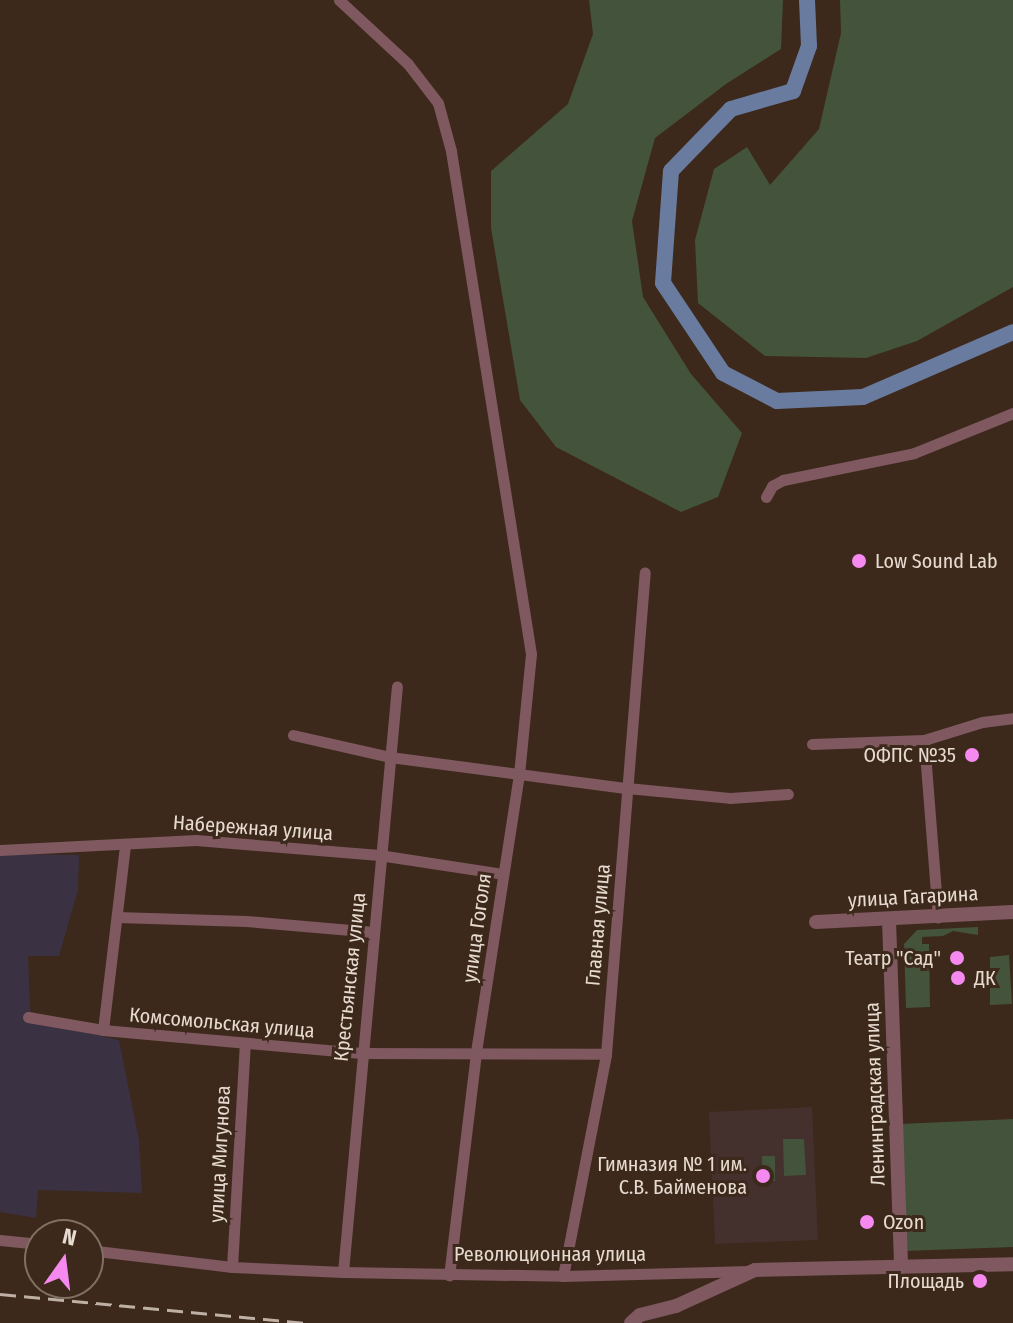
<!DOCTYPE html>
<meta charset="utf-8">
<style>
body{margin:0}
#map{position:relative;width:1013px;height:1323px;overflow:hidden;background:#3c291b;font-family:"Fira Sans Condensed",sans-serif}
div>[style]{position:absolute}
.education>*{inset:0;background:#44302d}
.medical>*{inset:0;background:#3a3242}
.green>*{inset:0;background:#44533b}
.river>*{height:16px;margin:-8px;padding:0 8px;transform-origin:8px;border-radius:8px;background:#697b9e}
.minor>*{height:11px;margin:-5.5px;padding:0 5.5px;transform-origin:5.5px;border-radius:5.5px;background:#7f5860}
.tertiary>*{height:14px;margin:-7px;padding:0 7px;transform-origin:7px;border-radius:7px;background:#7f5860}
.rail>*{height:3px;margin-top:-1.5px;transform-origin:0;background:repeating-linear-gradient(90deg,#beb0a5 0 16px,transparent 0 24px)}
.dots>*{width:22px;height:22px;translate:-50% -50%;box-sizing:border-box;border:4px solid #3c291b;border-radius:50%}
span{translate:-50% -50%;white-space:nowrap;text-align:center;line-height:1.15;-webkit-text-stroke:6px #3c291b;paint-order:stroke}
.poi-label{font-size:20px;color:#e7dbd1}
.left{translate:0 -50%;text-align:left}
.right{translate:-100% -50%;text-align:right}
.street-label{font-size:20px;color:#e7dbd1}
.north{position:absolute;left:24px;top:1219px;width:80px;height:80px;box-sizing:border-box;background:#3c291b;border:2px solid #807064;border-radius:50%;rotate:14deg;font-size:22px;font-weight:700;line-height:32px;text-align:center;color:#e7dbd1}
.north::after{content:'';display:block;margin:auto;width:28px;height:36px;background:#f589ef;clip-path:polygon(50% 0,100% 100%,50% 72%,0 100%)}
</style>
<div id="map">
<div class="education">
<i style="clip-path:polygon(812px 1107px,818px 1240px,715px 1244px,709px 1112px)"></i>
</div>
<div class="medical">
<i style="clip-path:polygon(0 854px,79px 855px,78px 890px,59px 956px,28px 956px,30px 1008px,33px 1021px,119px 1040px,139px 1140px,142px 1193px,38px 1190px,36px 1218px,0 1212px)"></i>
</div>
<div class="green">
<i style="clip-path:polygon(589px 0,783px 0,781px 49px,726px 84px,655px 138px,632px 221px,643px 297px,691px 374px,742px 433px,718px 497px,681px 512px,556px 447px,520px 400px,491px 228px,491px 171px,568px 104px,593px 34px)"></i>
<i style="clip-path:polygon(840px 0,1013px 0,1013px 287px,917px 341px,866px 358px,765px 356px,698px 303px,695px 240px,714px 169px,747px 147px,770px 185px,819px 129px,841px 33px)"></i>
<i style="clip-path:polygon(978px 927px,978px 935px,953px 931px,943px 936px,922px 937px,922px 944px,929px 944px,930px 1007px,906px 1008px,904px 944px,917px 930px)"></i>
<i style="clip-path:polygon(1009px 955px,1012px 1004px,990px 1005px,990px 957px)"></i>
<i style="clip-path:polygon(1013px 1119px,1013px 1247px,905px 1251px,900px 1124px)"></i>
<i style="clip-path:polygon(783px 1139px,804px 1139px,806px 1175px,784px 1176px)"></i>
<i style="clip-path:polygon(762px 1156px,775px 1156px,775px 1181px,762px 1181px)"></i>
</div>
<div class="river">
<i style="left:807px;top:0;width:46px;rotate:87.5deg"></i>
<i style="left:809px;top:46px;width:48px;rotate:109.6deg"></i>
<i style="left:793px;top:91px;width:65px;rotate:163.8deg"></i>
<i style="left:731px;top:109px;width:86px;rotate:134.1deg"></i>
<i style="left:671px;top:171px;width:112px;rotate:94.1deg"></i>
<i style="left:663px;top:283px;width:108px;rotate:56.3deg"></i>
<i style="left:723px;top:373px;width:61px;rotate:27.4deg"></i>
<i style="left:777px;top:401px;width:86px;rotate:-2.7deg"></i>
<i style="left:863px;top:397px;width:163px;rotate:-23.4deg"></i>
</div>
<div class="minor">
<i style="left:339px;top:0;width:94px;rotate:42.8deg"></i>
<i style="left:408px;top:64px;width:49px;rotate:52.4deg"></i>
<i style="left:438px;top:103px;width:50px;rotate:74.8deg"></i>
<i style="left:451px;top:151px;width:509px;rotate:80.96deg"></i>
<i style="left:531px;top:654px;width:121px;rotate:95.7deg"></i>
<i style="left:519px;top:774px;width:282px;rotate:98.8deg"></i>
<i style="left:476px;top:1053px;width:224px;rotate:96.9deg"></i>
<i style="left:766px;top:497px;width:13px;rotate:-61deg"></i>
<i style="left:772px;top:486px;width:13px;rotate:-29deg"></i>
<i style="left:783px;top:480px;width:134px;rotate:-11.6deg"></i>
<i style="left:914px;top:453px;width:107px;rotate:-22deg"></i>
<i style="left:293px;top:735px;width:99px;rotate:12.8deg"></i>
<i style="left:390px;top:757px;width:239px;rotate:7.5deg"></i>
<i style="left:627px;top:788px;width:103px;rotate:5.5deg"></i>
<i style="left:730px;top:798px;width:58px;rotate:-3.9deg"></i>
<i style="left:924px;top:740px;width:178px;rotate:85.5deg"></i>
<i style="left:812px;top:744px;width:112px;rotate:-2deg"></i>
<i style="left:924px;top:740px;width:61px;rotate:-17.2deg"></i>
<i style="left:982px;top:722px;width:31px;rotate:-7deg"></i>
<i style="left:0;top:850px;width:196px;rotate:-2.9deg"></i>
<i style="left:196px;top:840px;width:184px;rotate:4.7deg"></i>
<i style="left:379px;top:855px;width:125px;rotate:8.7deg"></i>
<i style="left:117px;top:917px;width:129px;rotate:1.8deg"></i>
<i style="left:246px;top:921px;width:128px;rotate:4.9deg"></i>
<i style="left:28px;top:1017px;width:76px;rotate:9.8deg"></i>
<i style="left:103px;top:1030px;width:259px;rotate:5.1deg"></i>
<i style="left:361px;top:1053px;width:245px;rotate:0.2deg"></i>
<i style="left:103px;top:1030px;width:185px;rotate:-83.2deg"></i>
<i style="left:0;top:1240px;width:40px;rotate:5.7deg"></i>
<i style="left:88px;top:1250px;width:145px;rotate:6.7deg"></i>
<i style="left:232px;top:1267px;width:111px;rotate:2.6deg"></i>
<i style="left:343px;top:1272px;width:220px;rotate:1deg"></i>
<i style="left:563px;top:1276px;width:187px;rotate:-1.5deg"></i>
<i style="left:232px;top:1267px;width:223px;rotate:-86.7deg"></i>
<i style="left:343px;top:1272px;width:588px;rotate:-84.74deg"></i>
<i style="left:563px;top:1276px;width:226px;rotate:-79deg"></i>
<i style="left:606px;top:1054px;width:483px;rotate:-85.4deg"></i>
</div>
<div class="tertiary">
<i style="left:889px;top:920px;width:347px;rotate:88deg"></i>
<i style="left:816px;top:922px;width:197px;rotate:-2.9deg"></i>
<i style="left:631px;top:1323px;width:12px;rotate:-42deg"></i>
<i style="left:640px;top:1315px;width:37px;rotate:-14deg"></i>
<i style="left:676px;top:1306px;width:87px;rotate:-24.5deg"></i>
<i style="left:755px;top:1270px;width:258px;rotate:-1.3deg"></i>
</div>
<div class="rail">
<i style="left:0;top:1294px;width:307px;rotate:5.4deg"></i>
</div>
<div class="dots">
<i style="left:859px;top:561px;background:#f589ef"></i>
<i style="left:972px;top:755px;background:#f589ef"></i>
<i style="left:957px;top:958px;background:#f589ef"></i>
<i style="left:958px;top:978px;background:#f589ef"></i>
<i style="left:763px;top:1176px;background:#f589ef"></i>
<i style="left:867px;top:1222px;background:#f589ef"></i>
<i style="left:980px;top:1281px;background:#f589ef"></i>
</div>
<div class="poi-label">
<span class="left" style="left:875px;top:561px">Low Sound Lab</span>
<span class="right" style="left:956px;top:755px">ОФПС №35</span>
<span class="right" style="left:941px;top:958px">Театр "Сад"</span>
<span class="left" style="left:974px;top:978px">ДК</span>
<span class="right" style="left:747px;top:1176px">Гимназия № 1 им.<br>С.В. Байменова</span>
<span class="left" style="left:883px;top:1222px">Ozon</span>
<span class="right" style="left:964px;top:1281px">Площадь</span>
</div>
<div class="street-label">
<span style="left:253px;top:828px;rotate:4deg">Набережная улица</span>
<span style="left:913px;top:897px;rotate:-3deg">улица Гагарина</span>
<span style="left:598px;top:925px;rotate:-85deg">Главная улица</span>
<span style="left:477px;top:928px;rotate:-82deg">улица Гоголя</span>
<span style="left:350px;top:977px;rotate:-84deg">Крестьянская улица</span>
<span style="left:222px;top:1023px;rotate:5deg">Комсомольская улица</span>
<span style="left:875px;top:1094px;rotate:-92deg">Ленинградская улица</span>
<span style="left:220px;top:1154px;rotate:-87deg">улица Мигунова</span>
<span style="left:550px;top:1254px">Революционная улица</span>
</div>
<div class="north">N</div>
</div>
